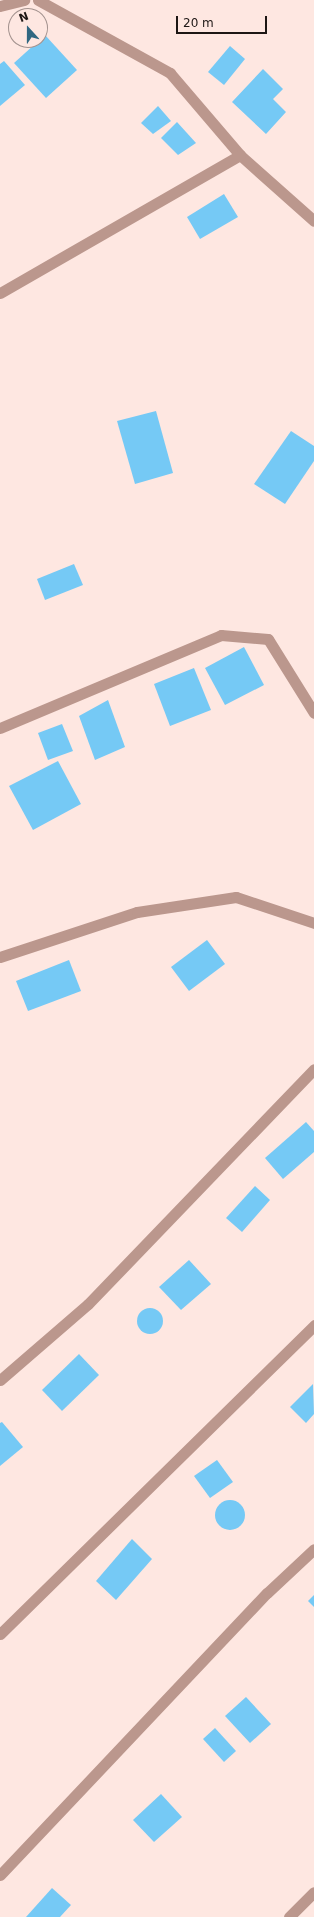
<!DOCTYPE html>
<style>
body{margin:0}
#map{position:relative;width:314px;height:1917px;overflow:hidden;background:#fee7e1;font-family:"DejaVu Sans",sans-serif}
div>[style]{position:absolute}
.building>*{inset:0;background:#75c9f5}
.round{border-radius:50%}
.minor>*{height:11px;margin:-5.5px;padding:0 5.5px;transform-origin:5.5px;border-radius:5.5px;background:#bb978d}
span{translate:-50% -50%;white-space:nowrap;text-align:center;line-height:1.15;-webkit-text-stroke:3px #fee7e1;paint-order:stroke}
.north{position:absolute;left:8px;top:8px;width:40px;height:40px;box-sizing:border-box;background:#fee7e1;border:1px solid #a4938f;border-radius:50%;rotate:339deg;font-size:11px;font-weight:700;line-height:16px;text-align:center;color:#1d1614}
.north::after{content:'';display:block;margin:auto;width:14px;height:18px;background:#306781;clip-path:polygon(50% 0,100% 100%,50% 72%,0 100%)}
.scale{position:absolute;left:176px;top:16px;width:91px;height:18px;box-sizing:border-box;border:2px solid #1d1614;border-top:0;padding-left:5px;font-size:12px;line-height:14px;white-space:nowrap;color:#1d1614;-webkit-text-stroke:3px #fee7e1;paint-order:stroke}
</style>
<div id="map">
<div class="building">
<i style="clip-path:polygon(45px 35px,77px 70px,46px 98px,14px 63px)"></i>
<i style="clip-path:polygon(230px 46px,245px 59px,224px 85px,208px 72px)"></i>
<i style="clip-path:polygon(4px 61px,25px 85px,0 106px,0 64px)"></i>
<i style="clip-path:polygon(263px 69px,283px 89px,273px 99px,286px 112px,266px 134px,232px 102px)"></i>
<i style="clip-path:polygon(158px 106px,171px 121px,153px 134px,141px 123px)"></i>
<i style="clip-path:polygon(177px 122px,196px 143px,178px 155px,161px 138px)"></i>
<i style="clip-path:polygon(224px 194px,238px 217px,200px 239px,187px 217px)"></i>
<i style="clip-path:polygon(156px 411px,173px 473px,135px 484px,117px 421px)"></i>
<i style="clip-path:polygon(291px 431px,314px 446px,314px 461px,285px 504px,254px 484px)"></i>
<i style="clip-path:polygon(74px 564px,83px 585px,45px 600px,37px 579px)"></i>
<i style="clip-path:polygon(244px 647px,264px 685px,225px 705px,205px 668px)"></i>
<i style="clip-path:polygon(194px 668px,211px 710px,170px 726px,154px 684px)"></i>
<i style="clip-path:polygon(108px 700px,125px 747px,95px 760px,79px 716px)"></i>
<i style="clip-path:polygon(62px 724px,73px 751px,48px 760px,38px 733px)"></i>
<i style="clip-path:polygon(58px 761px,81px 804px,33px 830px,9px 786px)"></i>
<i style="clip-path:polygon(207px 940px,225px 964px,189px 991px,171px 967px)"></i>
<i style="clip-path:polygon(69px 960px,81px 991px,28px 1011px,16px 981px)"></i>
<i style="clip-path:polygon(306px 1122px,314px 1131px,314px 1152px,283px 1179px,265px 1158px)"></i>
<i style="clip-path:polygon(255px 1186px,270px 1200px,242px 1232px,226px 1218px)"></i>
<i style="clip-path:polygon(189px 1260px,211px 1284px,181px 1310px,159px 1287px)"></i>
<i class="round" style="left:137px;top:1308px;width:26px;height:26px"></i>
<i style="clip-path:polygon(79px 1354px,99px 1375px,62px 1411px,42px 1390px)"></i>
<i style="clip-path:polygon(313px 1384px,314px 1414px,306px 1423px,290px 1407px)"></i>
<i style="clip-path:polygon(2px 1422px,23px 1447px,0 1466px,0 1423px)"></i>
<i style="clip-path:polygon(217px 1460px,233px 1482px,210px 1498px,194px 1476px)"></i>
<i class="round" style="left:215px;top:1500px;width:30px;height:30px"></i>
<i style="clip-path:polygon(132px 1539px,152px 1559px,116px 1600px,96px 1581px)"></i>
<i style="clip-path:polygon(314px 1595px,314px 1607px,308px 1601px)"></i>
<i style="clip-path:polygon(246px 1697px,271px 1724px,250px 1743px,225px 1716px)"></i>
<i style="clip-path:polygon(215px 1728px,236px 1751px,224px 1762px,203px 1739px)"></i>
<i style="clip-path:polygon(161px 1794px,182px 1817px,154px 1842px,133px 1820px)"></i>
<i style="clip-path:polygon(52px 1888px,71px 1905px,60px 1917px,26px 1917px)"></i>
</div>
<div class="minor">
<i style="left:38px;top:0;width:151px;rotate:28.9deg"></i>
<i style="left:170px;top:73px;width:108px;rotate:49.5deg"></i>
<i style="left:240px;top:155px;width:99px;rotate:41.7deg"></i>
<i style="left:0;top:6px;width:25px;rotate:-14deg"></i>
<i style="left:0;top:293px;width:277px;rotate:-29.9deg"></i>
<i style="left:0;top:728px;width:240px;rotate:-22.8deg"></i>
<i style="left:221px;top:635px;width:47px;rotate:4.9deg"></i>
<i style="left:268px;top:639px;width:87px;rotate:58.1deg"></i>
<i style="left:0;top:957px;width:144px;rotate:-18.2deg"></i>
<i style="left:137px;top:912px;width:100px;rotate:-8.6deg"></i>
<i style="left:236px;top:897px;width:82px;rotate:18.4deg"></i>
<i style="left:0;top:1380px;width:116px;rotate:-40.8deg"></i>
<i style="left:88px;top:1304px;width:326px;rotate:-46.1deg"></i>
<i style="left:0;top:1634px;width:441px;rotate:-44.5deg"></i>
<i style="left:0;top:1875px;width:388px;rotate:-46.6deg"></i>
<i style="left:267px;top:1593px;width:64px;rotate:-43.1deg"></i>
<i style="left:289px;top:1917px;width:35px;rotate:-45deg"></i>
</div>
<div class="north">N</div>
<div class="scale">20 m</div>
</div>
